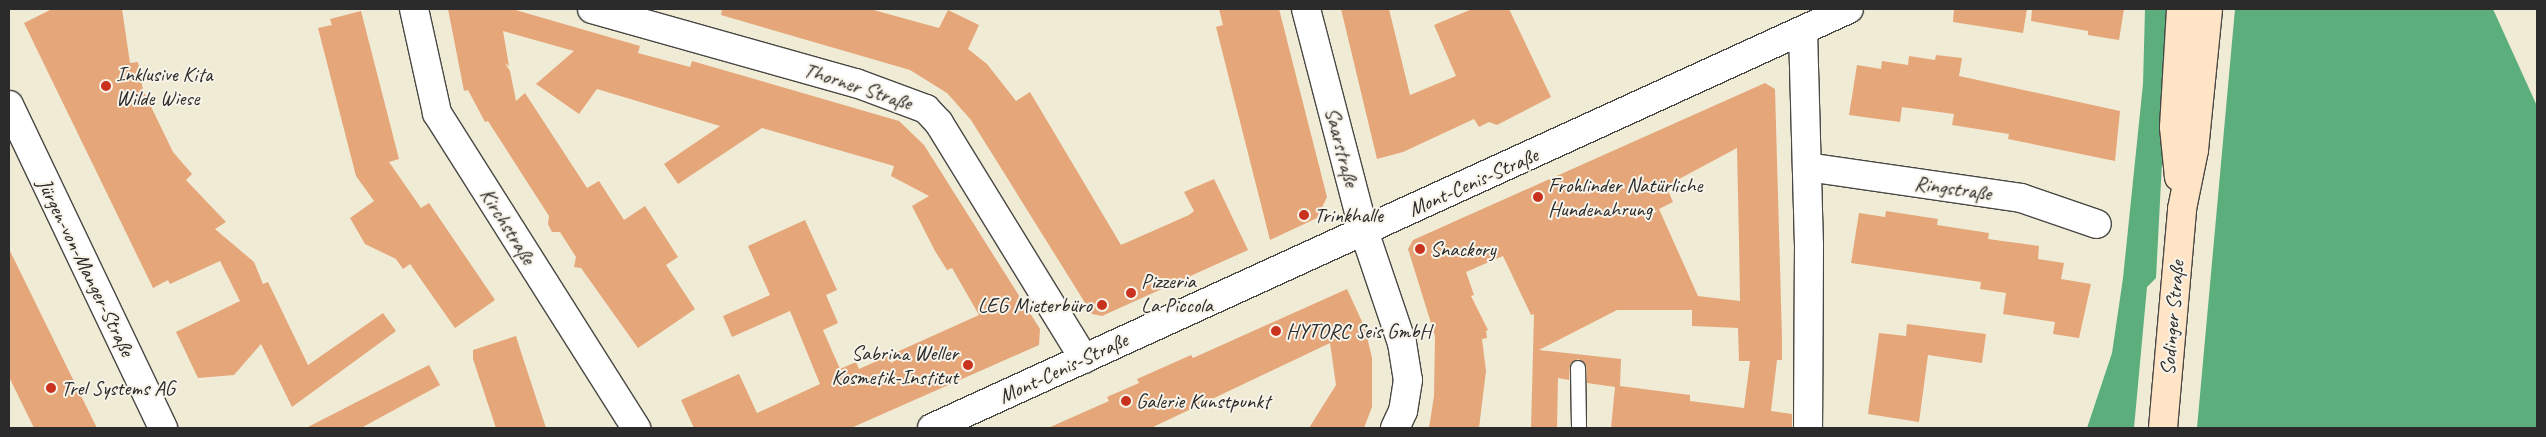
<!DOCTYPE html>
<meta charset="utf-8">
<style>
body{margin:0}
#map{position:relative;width:2546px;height:437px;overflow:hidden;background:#f0ebd5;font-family:Caveat,sans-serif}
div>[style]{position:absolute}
.forest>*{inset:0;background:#5caf7c}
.building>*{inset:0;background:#e5a77a}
.roads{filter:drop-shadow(1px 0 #494844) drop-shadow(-1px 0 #494844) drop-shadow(0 1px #494844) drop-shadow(0 -1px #494844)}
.service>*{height:14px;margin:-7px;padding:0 7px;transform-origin:7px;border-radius:7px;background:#fff}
.minor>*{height:28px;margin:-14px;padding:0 14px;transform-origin:14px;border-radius:14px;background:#fff}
.secondary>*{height:28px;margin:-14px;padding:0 14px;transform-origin:14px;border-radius:14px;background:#ffe4c6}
.dots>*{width:14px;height:14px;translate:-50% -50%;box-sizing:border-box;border:2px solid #f7f3e8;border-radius:50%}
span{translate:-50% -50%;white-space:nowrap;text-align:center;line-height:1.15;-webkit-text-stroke:4px #f7f3e8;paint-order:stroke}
.poi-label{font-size:21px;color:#2b2b2b}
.left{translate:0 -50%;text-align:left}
.right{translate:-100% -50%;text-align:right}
.street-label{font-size:21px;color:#2b2b2b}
.frame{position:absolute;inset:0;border:10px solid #2b2b2b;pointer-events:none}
</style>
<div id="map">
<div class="forest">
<i style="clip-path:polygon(2145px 9px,2170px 9px,2156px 278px,2147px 287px,2134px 428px,2087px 428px,2112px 353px,2123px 278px,2143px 84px)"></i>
<i style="clip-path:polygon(2235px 9px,2493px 9px,2537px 106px,2537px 428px,2197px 428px)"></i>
</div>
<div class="building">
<i style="clip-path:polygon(52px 9px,122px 9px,130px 63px,138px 62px,143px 90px,173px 152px,192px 174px,186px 180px,226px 222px,215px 229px,254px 262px,263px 284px,268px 282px,308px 365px,383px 313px,396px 331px,292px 407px,261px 344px,234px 375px,198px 378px,176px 332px,240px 301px,220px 261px,170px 284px,168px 280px,153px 288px,24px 23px)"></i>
<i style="clip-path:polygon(448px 9px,512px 9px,640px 46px,638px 53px,690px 67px,692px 61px,899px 121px,924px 145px,1040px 329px,1039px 345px,851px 428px,694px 428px,681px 400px,739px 374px,757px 413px,820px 384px,790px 311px,732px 337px,723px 316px,770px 295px,748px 246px,805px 220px,837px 290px,826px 295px,838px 323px,823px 330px,840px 369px,856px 362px,859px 369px,979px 315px,952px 268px,947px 270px,935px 251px,912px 206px,929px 196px,891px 176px,894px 166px,762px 128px,678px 184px,664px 164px,720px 126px,597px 89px,579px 114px,536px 84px,574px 51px,503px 31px,509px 66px,505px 63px,510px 71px,516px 101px,525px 93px,587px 188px,599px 181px,624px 220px,645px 206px,678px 257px,666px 265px,695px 309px,638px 348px,581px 268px,574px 267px,576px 257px,560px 232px,552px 232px,548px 224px,549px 216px,488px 121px,485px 122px,468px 90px,464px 91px)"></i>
<i style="clip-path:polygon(722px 9px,870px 9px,939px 28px,948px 10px,979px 25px,968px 49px,987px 64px,1016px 101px,1030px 92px,1121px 245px,1189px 215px,1194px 211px,1184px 192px,1214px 179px,1248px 250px,1102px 316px,1092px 314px,971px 120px,947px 93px,910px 70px,721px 15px)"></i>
<i style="clip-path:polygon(1219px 9px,1279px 9px,1327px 197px,1317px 218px,1270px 240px,1216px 27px,1223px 25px)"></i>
<i style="clip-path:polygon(1341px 9px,1389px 9px,1410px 95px,1456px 76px,1434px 25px,1472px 9px,1509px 9px,1551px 97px,1497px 125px,1489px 122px,1479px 127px,1474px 119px,1403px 152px,1377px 159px)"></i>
<i style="clip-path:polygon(1954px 9px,2027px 9px,2023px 33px,1953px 22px)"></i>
<i style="clip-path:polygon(2032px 9px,2124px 9px,2119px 40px,2088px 35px,2088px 31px,2031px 21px)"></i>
<i style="clip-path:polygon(361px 11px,399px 159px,389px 162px,421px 208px,429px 203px,495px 300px,455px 328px,410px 264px,403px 269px,396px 259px,365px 244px,350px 218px,374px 201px,356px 176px,318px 28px,332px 25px,330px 19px)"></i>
<i style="clip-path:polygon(1936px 55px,1962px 58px,1959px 76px,2120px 111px,2115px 161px,2008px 139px,2009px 134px,1952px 125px,1954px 114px,1902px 107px,1900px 122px,1849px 115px,1857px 65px,1881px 69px,1882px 61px,1908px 65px,1909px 56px,1935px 60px)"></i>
<i style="clip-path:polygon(evenodd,1765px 83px,1775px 89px,1782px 338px,1782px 360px,1777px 360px,1771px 411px,1792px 414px,1792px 428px,1611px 428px,1615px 387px,1587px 383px,1586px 364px,1578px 359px,1570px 364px,1569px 380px,1558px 378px,1557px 428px,1531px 428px,1534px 314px,1531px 315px,1503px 256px,1466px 272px,1474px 295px,1471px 296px,1488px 330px,1486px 331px,1487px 338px,1482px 339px,1486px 371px,1479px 428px,1429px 428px,1434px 396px,1435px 336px,1408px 249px,1413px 240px,1765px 83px,1737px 148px,1739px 241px,1740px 301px,1698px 296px,1659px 209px,1673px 202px,1666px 186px,1737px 148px,1765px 83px,1617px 310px,1692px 310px,1692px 326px,1738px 328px,1739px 361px,1750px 361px,1744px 408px,1690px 401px,1690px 395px,1620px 386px,1621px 359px,1539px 350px,1617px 310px)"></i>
<i style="clip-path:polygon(1886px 211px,1938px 219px,1937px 225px,1989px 233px,1988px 239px,2039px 246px,2038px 259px,2064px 263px,2061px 279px,2091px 284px,2079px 338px,2053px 334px,2055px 322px,2003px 314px,2006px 293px,1980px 289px,1981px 282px,1851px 263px,1859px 213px,1885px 217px)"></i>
<i style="clip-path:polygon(9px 249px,89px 412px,97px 428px,34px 428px,9px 377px)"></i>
<i style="clip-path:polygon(1347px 289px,1365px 328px,1372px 358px,1372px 407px,1364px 428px,1309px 428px,1336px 385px,1330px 343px,1151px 428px,1048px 428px,1109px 401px,1107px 397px,1139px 383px,1137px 379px,1191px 355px,1193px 358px)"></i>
<i style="clip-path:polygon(1907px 324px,1986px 334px,1982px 363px,1928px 355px,1919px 422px,1868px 414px,1879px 333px,1906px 336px)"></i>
<i style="clip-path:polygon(516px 336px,520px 349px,546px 428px,496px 428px,473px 359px,473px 350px)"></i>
<i style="clip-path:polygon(429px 365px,440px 385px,361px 428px,306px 428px)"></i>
</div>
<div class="roads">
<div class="service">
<i style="left:1578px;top:368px;width:60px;rotate:89deg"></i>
</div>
<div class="minor">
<i style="left:414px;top:9px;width:107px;rotate:77.5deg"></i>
<i style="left:437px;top:113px;width:373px;rotate:57.7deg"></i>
<i style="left:592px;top:9px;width:274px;rotate:15.7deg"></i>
<i style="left:856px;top:83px;width:75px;rotate:20.4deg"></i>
<i style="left:926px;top:109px;width:19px;rotate:47deg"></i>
<i style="left:939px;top:123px;width:277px;rotate:58.4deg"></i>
<i style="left:1306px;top:9px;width:229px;rotate:75.4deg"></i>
<i style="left:1364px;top:231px;width:118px;rotate:71.3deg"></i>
<i style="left:1402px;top:343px;width:37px;rotate:81deg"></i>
<i style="left:1408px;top:380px;width:31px;rotate:99deg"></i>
<i style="left:1403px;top:411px;width:19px;rotate:115deg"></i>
<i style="left:1803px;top:31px;width:214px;rotate:88.4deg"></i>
<i style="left:1809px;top:245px;width:183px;rotate:90.3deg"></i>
<i style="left:9px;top:105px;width:358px;rotate:64.5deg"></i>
<i style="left:1807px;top:167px;width:216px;rotate:8.2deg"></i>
<i style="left:2021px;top:198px;width:80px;rotate:18.9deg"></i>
<i style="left:932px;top:428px;width:1008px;rotate:-24.56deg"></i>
</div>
<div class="secondary">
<i style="left:2179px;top:177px;width:50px;rotate:-95.7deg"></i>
<i style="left:2174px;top:127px;width:118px;rotate:-86.6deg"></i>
<i style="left:2163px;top:428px;width:220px;rotate:-85deg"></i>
<i style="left:2182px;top:209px;width:60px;rotate:-78.5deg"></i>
<i style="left:2194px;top:150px;width:142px;rotate:-84.3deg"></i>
</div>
</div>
<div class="dots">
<i style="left:106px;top:86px;background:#c8321e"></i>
<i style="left:1538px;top:197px;background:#c8321e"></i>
<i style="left:1304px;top:215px;background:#c8321e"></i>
<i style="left:1420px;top:249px;background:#c8321e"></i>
<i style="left:1131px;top:293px;background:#c8321e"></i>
<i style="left:1102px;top:305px;background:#c8321e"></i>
<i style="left:1276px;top:331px;background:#c8321e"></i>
<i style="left:968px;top:365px;background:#c8321e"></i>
<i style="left:51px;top:388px;background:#c8321e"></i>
<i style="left:1126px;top:401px;background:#c8321e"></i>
</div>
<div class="poi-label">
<span class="left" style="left:116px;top:86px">Inklusive Kita<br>Wilde Wiese</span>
<span class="left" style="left:1548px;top:197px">Frohlinder Natürliche<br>Hundenahrung</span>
<span class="left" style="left:1314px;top:215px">Trinkhalle</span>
<span class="left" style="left:1430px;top:249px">Snackory</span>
<span class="left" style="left:1141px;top:293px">Pizzeria<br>La Piccola</span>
<span class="right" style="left:1092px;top:305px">LEG Mieterbüro</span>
<span class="left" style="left:1286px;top:331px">HYTORC Seis GmbH</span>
<span class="right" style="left:958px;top:365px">Sabrina Weller<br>Kosmetik-Institut</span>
<span class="left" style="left:61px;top:388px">Trel Systems AG</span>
<span class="left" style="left:1136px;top:401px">Galerie Kunstpunkt</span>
</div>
<div class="street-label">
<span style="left:858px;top:86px;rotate:18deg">Thorner Straße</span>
<span style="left:1342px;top:147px;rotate:75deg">Saarstraße</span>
<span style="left:1473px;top:182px;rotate:-24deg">Mont-Cenis-Straße</span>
<span style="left:1953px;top:188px;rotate:8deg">Ringstraße</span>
<span style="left:508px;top:226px;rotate:58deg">Kirchstraße</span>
<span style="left:86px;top:267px;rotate:64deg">Jürgen-von-Manger-Straße</span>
<span style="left:2172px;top:318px;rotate:-85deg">Sodinger Straße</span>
<span style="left:1063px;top:368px;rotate:-25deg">Mont-Cenis-Straße</span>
</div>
<div class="frame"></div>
</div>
